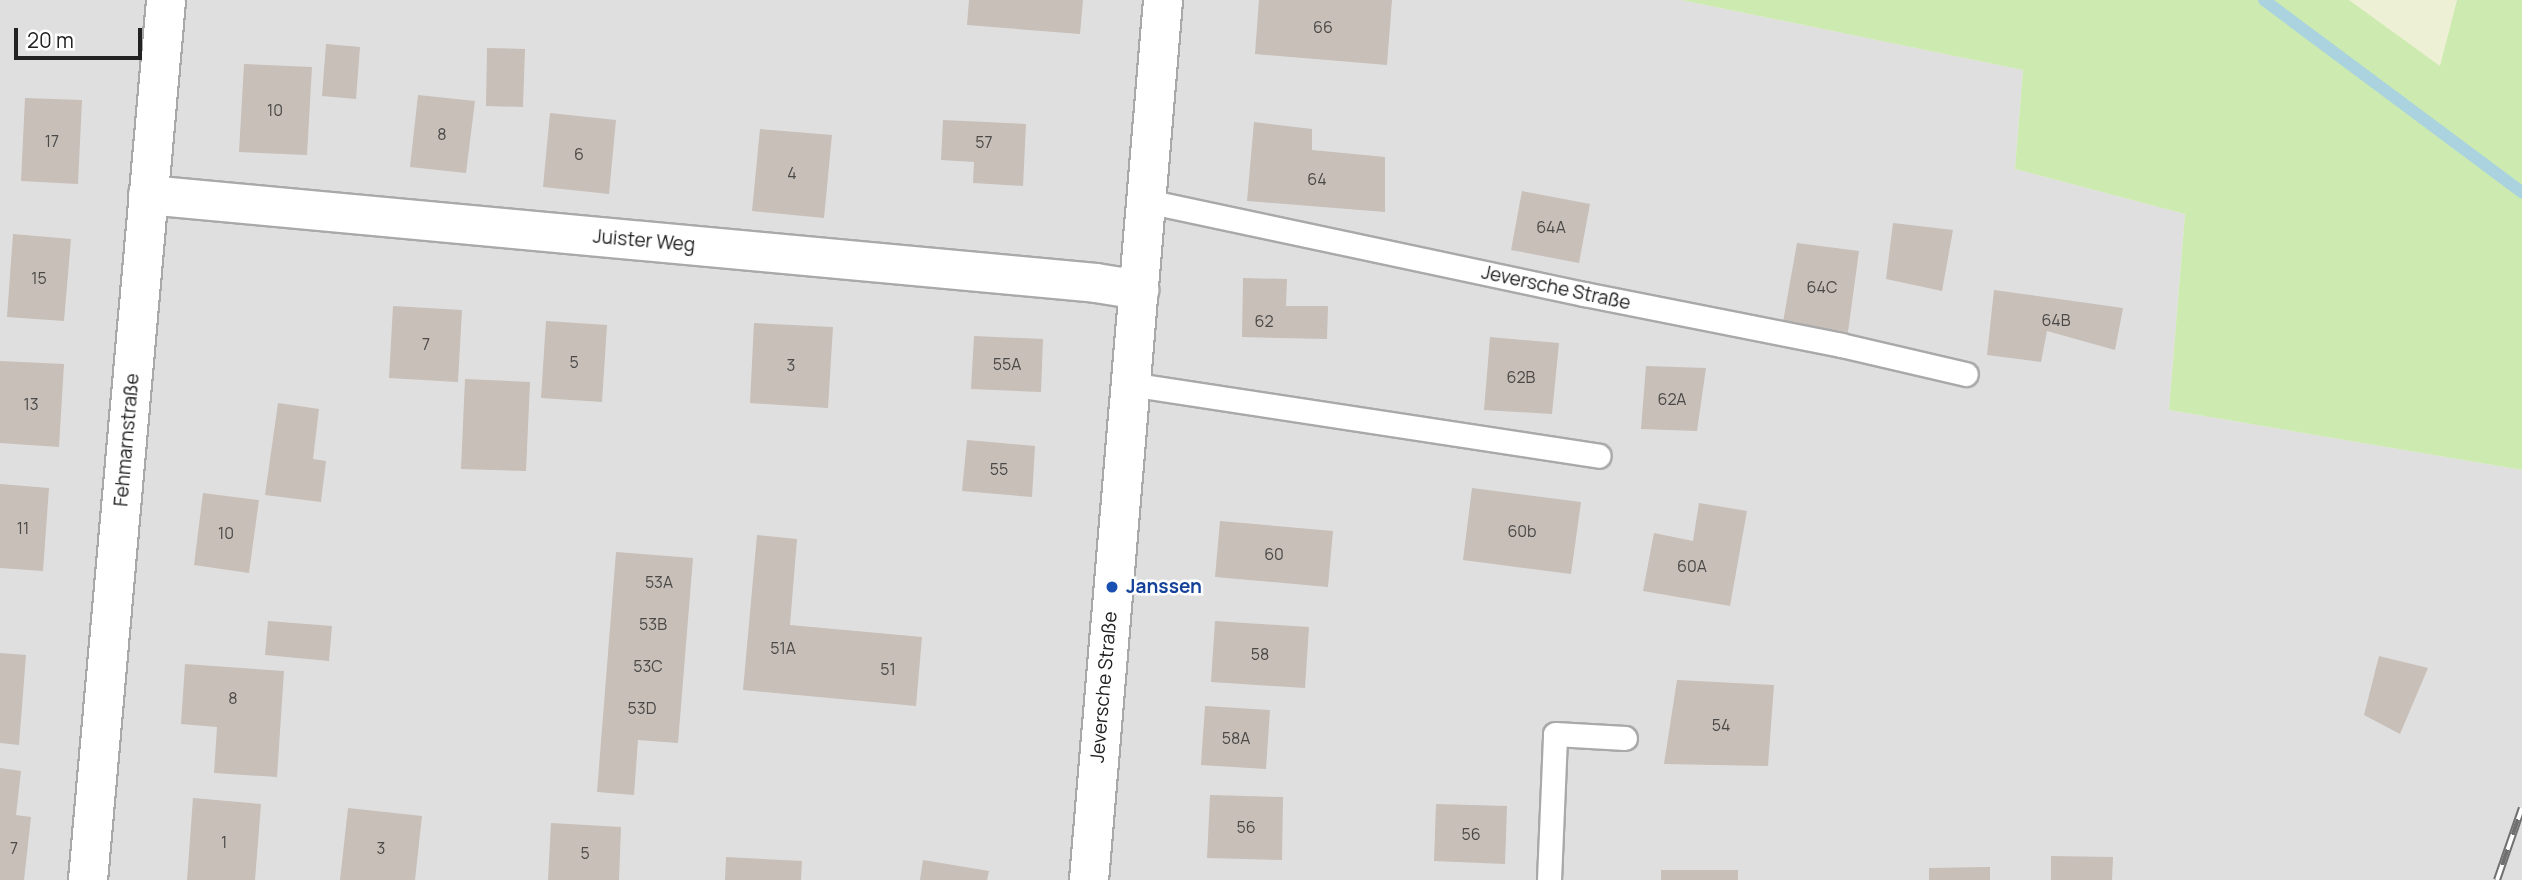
<!DOCTYPE html>
<meta charset="utf-8">
<style>
body{margin:0}
#map{position:relative;width:2522px;height:880px;overflow:hidden;background:#f2efe9;font-family:Manrope,sans-serif}
div>[style]{position:absolute}
.residential>*{inset:0;background:#e0dfdf}
.farmland>*{inset:0;background:#eef0d5}
.grass>*{inset:0;background:#cdebb0}
.stream>*{height:12px;margin:-6px;padding:0 6px;transform-origin:6px;border-radius:6px;background:#aad3df}
.building>*{inset:0;background:#c7bfb8}
.roads{filter:drop-shadow(2px 0 #a9a9a9) drop-shadow(-2px 0 #a9a9a9) drop-shadow(0 2px #a9a9a9) drop-shadow(0 -2px #a9a9a9)}
.service>*{height:23px;margin:-11.5px;padding:0 11.5px;transform-origin:11.5px;border-radius:11.5px;background:#fff}
.minor>*{height:38px;margin:-19px;padding:0 19px;transform-origin:19px;border-radius:19px;background:#fff}
.tertiary>*{height:38px;margin:-19px;padding:0 19px;transform-origin:19px;border-radius:19px;background:#fff}
.rail>*{height:8px;margin-top:-4px;transform-origin:0;background:repeating-linear-gradient(90deg,#fff 0 16px,#707070 0 32px);box-sizing:border-box;border-block:2px solid #707070}
.dots>*{width:19px;height:19px;translate:-50% -50%;box-sizing:border-box;border:4px solid #fff;border-radius:50%}
span{translate:-50% -50%;white-space:nowrap;text-align:center;line-height:1.15;-webkit-text-stroke:5px #fff;paint-order:stroke}
.number-label{font-size:16px;color:#4b4948}
.number-label span{-webkit-text-stroke-width:0}
.street-label{font-size:19px;color:#222}
.transit-label{font-size:19px;color:#164399;font-weight:700}
.left{translate:0 -50%;text-align:left}
.scale{position:absolute;left:14px;top:28px;width:128px;height:32px;box-sizing:border-box;border:4px solid #222;border-top:0;padding-left:9px;font-size:21px;line-height:24px;white-space:nowrap;color:#222;-webkit-text-stroke:5px #fff;paint-order:stroke}
</style>
<div id="map">
<div class="residential">
<i style="clip-path:polygon(0 0,1681px 0,2023px 70px,2015px 169px,2185px 214px,2169px 410px,2522px 470px,2522px 880px,0 880px)"></i>
</div>
<div class="farmland">
<i style="clip-path:polygon(2349px 0,2457px 0,2440px 67px)"></i>
</div>
<div class="grass">
<i style="clip-path:polygon(1681px 0,2349px 0,2440px 66px,2457px 0,2522px 0,2522px 470px,2169px 410px,2185px 214px,2015px 169px,2023px 70px)"></i>
</div>
<div class="stream">
<i style="left:2264px;top:0;width:322px;rotate:36.7deg"></i>
</div>
<div class="building">
<i style="clip-path:polygon(969px 0,1083px 0,1080px 34px,967px 25px)"></i>
<i style="clip-path:polygon(1259px 0,1392px 0,1387px 65px,1255px 54px)"></i>
<i style="clip-path:polygon(326px 44px,360px 47px,356px 99px,322px 96px)"></i>
<i style="clip-path:polygon(487px 48px,525px 49px,523px 107px,486px 106px)"></i>
<i style="clip-path:polygon(244px 64px,312px 67px,307px 155px,239px 152px)"></i>
<i style="clip-path:polygon(418px 95px,475px 101px,466px 173px,410px 167px)"></i>
<i style="clip-path:polygon(25px 98px,82px 100px,78px 184px,21px 181px)"></i>
<i style="clip-path:polygon(550px 113px,616px 120px,609px 194px,543px 187px)"></i>
<i style="clip-path:polygon(943px 120px,1026px 124px,1023px 186px,973px 183px,974px 162px,941px 160px)"></i>
<i style="clip-path:polygon(1254px 122px,1312px 129px,1312px 150px,1385px 157px,1385px 212px,1247px 201px)"></i>
<i style="clip-path:polygon(760px 129px,832px 135px,824px 218px,752px 211px)"></i>
<i style="clip-path:polygon(1522px 191px,1590px 204px,1579px 263px,1511px 250px)"></i>
<i style="clip-path:polygon(1893px 223px,1953px 230px,1942px 291px,1886px 279px)"></i>
<i style="clip-path:polygon(13px 234px,71px 239px,64px 321px,7px 317px)"></i>
<i style="clip-path:polygon(1797px 243px,1859px 251px,1848px 332px,1783px 322px)"></i>
<i style="clip-path:polygon(1243px 278px,1287px 279px,1286px 306px,1328px 306px,1327px 339px,1242px 337px)"></i>
<i style="clip-path:polygon(1994px 290px,2123px 308px,2115px 350px,2047px 331px,2041px 362px,1987px 355px)"></i>
<i style="clip-path:polygon(393px 306px,462px 310px,458px 382px,389px 378px)"></i>
<i style="clip-path:polygon(546px 321px,607px 325px,602px 402px,541px 398px)"></i>
<i style="clip-path:polygon(754px 323px,833px 327px,828px 408px,750px 403px)"></i>
<i style="clip-path:polygon(974px 336px,1043px 339px,1041px 392px,971px 389px)"></i>
<i style="clip-path:polygon(1490px 337px,1559px 343px,1552px 414px,1484px 410px)"></i>
<i style="clip-path:polygon(0 361px,64px 364px,59px 447px,0 443px)"></i>
<i style="clip-path:polygon(1646px 366px,1706px 368px,1697px 431px,1641px 429px)"></i>
<i style="clip-path:polygon(465px 379px,530px 382px,526px 471px,461px 469px)"></i>
<i style="clip-path:polygon(278px 403px,319px 409px,313px 459px,326px 461px,321px 502px,265px 495px)"></i>
<i style="clip-path:polygon(967px 440px,1035px 446px,1032px 497px,962px 491px)"></i>
<i style="clip-path:polygon(0 484px,49px 488px,43px 571px,0 568px)"></i>
<i style="clip-path:polygon(1472px 488px,1581px 502px,1571px 574px,1463px 560px)"></i>
<i style="clip-path:polygon(203px 493px,259px 500px,249px 573px,194px 565px)"></i>
<i style="clip-path:polygon(1699px 503px,1747px 511px,1730px 606px,1643px 591px,1654px 533px,1693px 541px)"></i>
<i style="clip-path:polygon(1220px 521px,1333px 531px,1328px 587px,1215px 577px)"></i>
<i style="clip-path:polygon(757px 535px,797px 539px,790px 625px,922px 637px,916px 706px,743px 690px)"></i>
<i style="clip-path:polygon(616px 552px,693px 558px,678px 743px,638px 740px,634px 795px,597px 792px)"></i>
<i style="clip-path:polygon(268px 621px,332px 626px,329px 661px,265px 655px)"></i>
<i style="clip-path:polygon(1215px 621px,1309px 627px,1305px 688px,1211px 682px)"></i>
<i style="clip-path:polygon(0 653px,26px 655px,19px 745px,0 743px)"></i>
<i style="clip-path:polygon(2379px 656px,2428px 668px,2400px 734px,2364px 715px)"></i>
<i style="clip-path:polygon(185px 664px,284px 671px,277px 777px,214px 773px,217px 727px,181px 724px)"></i>
<i style="clip-path:polygon(1677px 680px,1774px 685px,1768px 766px,1664px 764px)"></i>
<i style="clip-path:polygon(1205px 706px,1270px 710px,1266px 769px,1201px 765px)"></i>
<i style="clip-path:polygon(0 768px,21px 771px,16px 815px,31px 817px,24px 880px,0 880px)"></i>
<i style="clip-path:polygon(1210px 795px,1283px 797px,1282px 860px,1207px 858px)"></i>
<i style="clip-path:polygon(193px 798px,261px 804px,255px 880px,187px 880px)"></i>
<i style="clip-path:polygon(1436px 804px,1507px 806px,1505px 864px,1434px 861px)"></i>
<i style="clip-path:polygon(348px 808px,422px 816px,415px 880px,340px 880px)"></i>
<i style="clip-path:polygon(551px 823px,621px 827px,619px 880px,548px 880px)"></i>
<i style="clip-path:polygon(2051px 856px,2113px 857px,2112px 880px,2051px 880px)"></i>
<i style="clip-path:polygon(726px 857px,802px 861px,801px 880px,725px 880px)"></i>
<i style="clip-path:polygon(923px 860px,989px 871px,987px 880px,920px 880px)"></i>
<i style="clip-path:polygon(1990px 867px,1990px 880px,1929px 880px,1929px 868px)"></i>
<i style="clip-path:polygon(1661px 870px,1738px 870px,1738px 880px,1661px 880px)"></i>
</div>
<div class="roads">
<div class="service">
<i style="left:1146px;top:201px;width:448px;rotate:12deg"></i>
<i style="left:1584px;top:294px;width:262px;rotate:11.2deg"></i>
<i style="left:1841px;top:345px;width:128px;rotate:13.1deg"></i>
<i style="left:1130px;top:384px;width:474px;rotate:8.7deg"></i>
<i style="left:1549px;top:880px;width:146px;rotate:-87.6deg"></i>
<i style="left:1555px;top:734px;width:70px;rotate:3.3deg"></i>
</div>
<div class="minor">
<i style="left:148px;top:195px;width:952px;rotate:5.3deg"></i>
<i style="left:1096px;top:283px;width:44px;rotate:9.2deg"></i>
<i style="left:88px;top:880px;width:883px;rotate:-84.93deg"></i>
</div>
<div class="tertiary">
<i style="left:1089px;top:880px;width:883px;rotate:-85.19deg"></i>
</div>
</div>
<div class="rail">
<i style="left:2497px;top:880px;width:76px;rotate:-70.9deg"></i>
</div>
<div class="dots">
<i style="left:1112px;top:587px;background:#1a4fb4"></i>
</div>
<div class="number-label">
<span style="left:1323px;top:27px">66</span>
<span style="left:275px;top:110px">10</span>
<span style="left:442px;top:134px">8</span>
<span style="left:52px;top:141px">17</span>
<span style="left:984px;top:142px">57</span>
<span style="left:579px;top:154px">6</span>
<span style="left:792px;top:173px">4</span>
<span style="left:1317px;top:179px">64</span>
<span style="left:1551px;top:227px">64A</span>
<span style="left:39px;top:278px">15</span>
<span style="left:1822px;top:287px">64C</span>
<span style="left:2056px;top:320px">64B</span>
<span style="left:1264px;top:321px">62</span>
<span style="left:426px;top:344px">7</span>
<span style="left:574px;top:362px">5</span>
<span style="left:1007px;top:364px">55A</span>
<span style="left:791px;top:365px">3</span>
<span style="left:1521px;top:377px">62B</span>
<span style="left:1672px;top:399px">62A</span>
<span style="left:31px;top:404px">13</span>
<span style="left:999px;top:469px">55</span>
<span style="left:23px;top:528px">11</span>
<span style="left:1522px;top:531px">60b</span>
<span style="left:226px;top:533px">10</span>
<span style="left:1274px;top:554px">60</span>
<span style="left:1692px;top:566px">60A</span>
<span style="left:659px;top:582px">53A</span>
<span style="left:653px;top:624px">53B</span>
<span style="left:783px;top:648px">51A</span>
<span style="left:1260px;top:654px">58</span>
<span style="left:648px;top:666px">53C</span>
<span style="left:888px;top:669px">51</span>
<span style="left:233px;top:698px">8</span>
<span style="left:642px;top:708px">53D</span>
<span style="left:1721px;top:725px">54</span>
<span style="left:1236px;top:738px">58A</span>
<span style="left:1246px;top:827px">56</span>
<span style="left:1471px;top:834px">56</span>
<span style="left:224px;top:842px">1</span>
<span style="left:14px;top:848px">7</span>
<span style="left:381px;top:848px">3</span>
<span style="left:585px;top:853px">5</span>
</div>
<div class="street-label">
<span style="left:644px;top:241px;rotate:5deg">Juister Weg</span>
<span style="left:1556px;top:288px;rotate:12deg">Jeversche Straße</span>
<span style="left:127px;top:440px;rotate:-85deg">Fehmarnstraße</span>
<span style="left:1104px;top:687px;rotate:-85deg">Jeversche Straße</span>
</div>
<div class="transit-label">
<span class="left" style="left:1126px;top:587px">Janssen</span>
</div>
<div class="scale">20 m</div>
</div>
